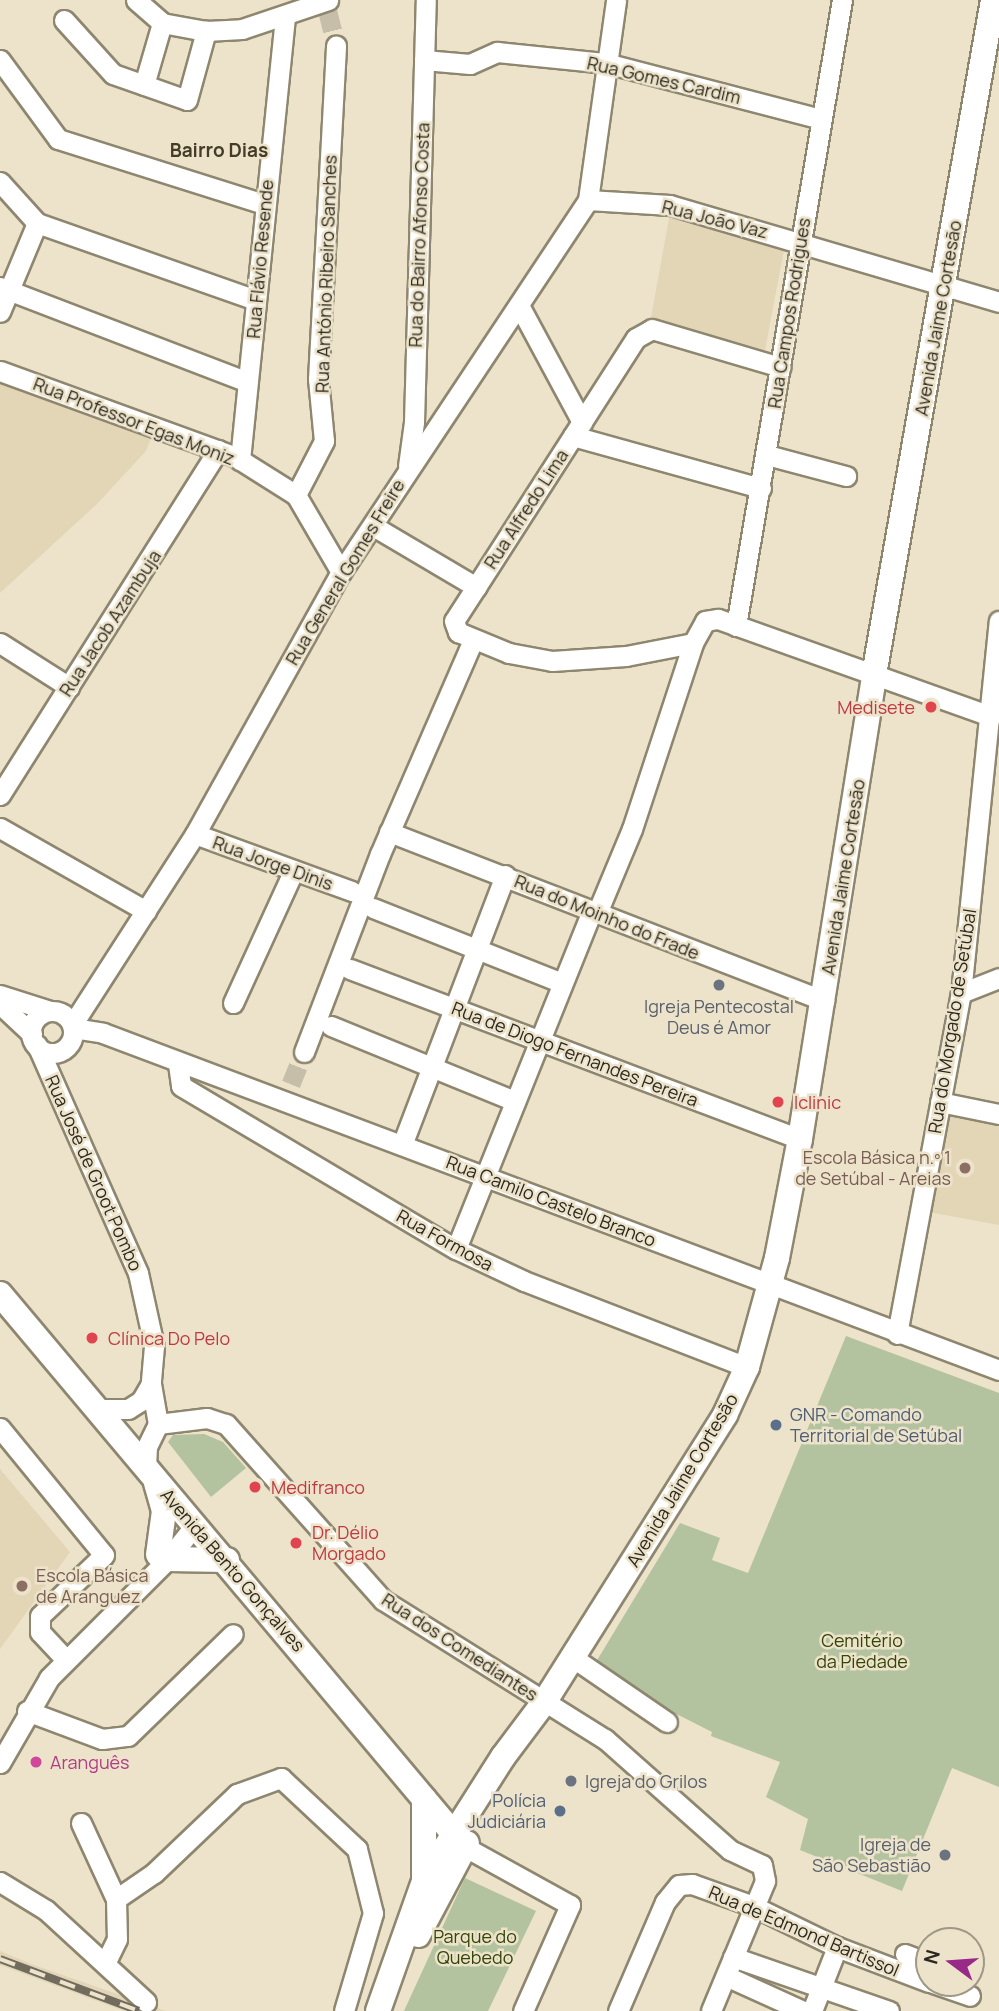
<!DOCTYPE html>
<meta charset="utf-8">
<style>
body{margin:0}
#map{position:relative;width:999px;height:2011px;overflow:hidden;background:#ece3ca;font-family:Manrope,sans-serif}
div>[style]{position:absolute}
.built>*{inset:0;background:#e2d6b7}
.green>*{inset:0;background:#b3c29f}
.minor-tunnel>*{height:19px;margin-top:-9.5px;transform-origin:0;background:repeating-linear-gradient(90deg,#c6bea8 0 19px,transparent 0 29px)}
.roads{filter:drop-shadow(2px 0 #8e866f) drop-shadow(-2px 0 #8e866f) drop-shadow(0 2px #8e866f) drop-shadow(0 -2px #8e866f)}
.minor>*{height:19px;margin:-9.5px;padding:0 9.5px;transform-origin:9.5px;border-radius:9.5px;background:#fff}
.minor>.ring{margin:-9.5px;padding:0;box-sizing:content-box;background:none;border:19px solid #fff;border-radius:50%}
.major>*{height:24px;margin:-12px;padding:0 12px;transform-origin:12px;border-radius:12px;background:#fff}
.rail>*{height:8px;margin-top:-4px;transform-origin:0;background:repeating-linear-gradient(90deg,#ece3ca 0 16px,#726c5e 0 32px);box-sizing:border-box;border-block:2px solid #726c5e}
.dots>*{width:19px;height:19px;translate:-50% -50%;box-sizing:border-box;border:4px solid #ece3ca;border-radius:50%}
span{translate:-50% -50%;white-space:nowrap;text-align:center;line-height:1.15;-webkit-text-stroke:5px #ece3ca;paint-order:stroke}
.street-label{font-size:18px;color:#2c281f}
.health-label{font-size:18px;color:#be3a42}
.right{translate:-100% -50%;text-align:right}
.left{translate:0 -50%;text-align:left}
.worship-label{font-size:18px;color:#5b616d}
.education-label{font-size:18px;color:#785e54}
.service-label{font-size:18px;color:#4e5e75}
.park-label{font-size:18px;color:#334607}
.hotel-label{font-size:18px;color:#b23c85}
.neighbourhood-label{font-size:19px;color:#443c28;font-weight:700}
.north{position:absolute;left:915px;top:1927px;width:70px;height:70px;box-sizing:border-box;background:#ece3ca;border:2px solid #9f9886;border-radius:50%;rotate:286deg;font-size:19px;font-weight:700;line-height:28px;text-align:center;color:#2c281f}
.north::after{content:'';display:block;margin:auto;width:24px;height:32px;background:#992989;clip-path:polygon(50% 0,100% 100%,50% 72%,0 100%)}
</style>
<div id="map">
<div class="built">
<i style="clip-path:polygon(669px 218px,784px 250px,765px 350px,651px 318px)"></i>
<i style="clip-path:polygon(0 383px,151px 438px,146px 451px,97px 504px,0 593px)"></i>
<i style="clip-path:polygon(941px 1113px,999px 1125px,999px 1225px,923px 1211px)"></i>
<i style="clip-path:polygon(0 1469px,70px 1552px,0 1649px)"></i>
<i style="clip-path:polygon(0 1951px,34px 1965px,166px 2011px,124px 2011px,0 1965px)"></i>
</div>
<div class="green">
<i style="clip-path:polygon(846px 1336px,999px 1393px,999px 1787px,952px 1768px,902px 1891px,800px 1850px,808px 1819px,766px 1797px,780px 1762px,711px 1736px,712px 1732px,641px 1696px,596px 1662px,680px 1523px,720px 1538px,712px 1560px,748px 1573px)"></i>
<i style="clip-path:polygon(204px 1434px,223px 1442px,246px 1468px,211px 1497px,168px 1442px,173px 1435px)"></i>
<i style="clip-path:polygon(465px 1878px,536px 1911px,488px 2011px,404px 2011px)"></i>
</div>
<div class="minor-tunnel">
<i style="left:328px;top:12px;width:34px;rotate:76deg"></i>
<i style="left:291px;top:1084px;width:35px;rotate:-68deg"></i>
</div>
<div class="roads">
<div class="minor">
<i style="left:136px;top:0;width:35px;rotate:41deg"></i>
<i style="left:162px;top:23px;width:45px;rotate:10.3deg"></i>
<i style="left:206px;top:31px;width:36px;rotate:-3deg"></i>
<i style="left:242px;top:29px;width:91px;rotate:-18.6deg"></i>
<i style="left:64px;top:20px;width:73px;rotate:47.8deg"></i>
<i style="left:113px;top:74px;width:78px;rotate:19.4deg"></i>
<i style="left:187px;top:100px;width:72px;rotate:-74.6deg"></i>
<i style="left:0;top:60px;width:98px;rotate:53.7deg"></i>
<i style="left:58px;top:139px;width:216px;rotate:17.5deg"></i>
<i style="left:424px;top:60px;width:46px;rotate:5deg"></i>
<i style="left:470px;top:64px;width:30px;rotate:-24deg"></i>
<i style="left:497px;top:52px;width:110px;rotate:5.8deg"></i>
<i style="left:606px;top:63px;width:222px;rotate:14.6deg"></i>
<i style="left:144px;top:85px;width:65px;rotate:-73.8deg"></i>
<i style="left:0;top:182px;width:55px;rotate:47.9deg"></i>
<i style="left:37px;top:223px;width:96px;rotate:112.6deg"></i>
<i style="left:588px;top:200px;width:82px;rotate:3.5deg"></i>
<i style="left:670px;top:205px;width:343px;rotate:16.4deg"></i>
<i style="left:37px;top:223px;width:232px;rotate:19.4deg"></i>
<i style="left:0;top:287px;width:265px;rotate:21deg"></i>
<i style="left:520px;top:307px;width:131px;rotate:61.7deg"></i>
<i style="left:0;top:371px;width:249px;rotate:20deg"></i>
<i style="left:234px;top:456px;width:73px;rotate:32.2deg"></i>
<i style="left:296px;top:495px;width:89px;rotate:59.7deg"></i>
<i style="left:573px;top:436px;width:195px;rotate:15.5deg"></i>
<i style="left:767px;top:455px;width:82px;rotate:14.9deg"></i>
<i style="left:240px;top:460px;width:446px;rotate:-84.2deg"></i>
<i style="left:408px;top:466px;width:44px;rotate:-82.2deg"></i>
<i style="left:414px;top:422px;width:422px;rotate:-88.4deg"></i>
<i style="left:296px;top:495px;width:61px;rotate:-62.6deg"></i>
<i style="left:324px;top:441px;width:62px;rotate:-95.5deg"></i>
<i style="left:318px;top:379px;width:334px;rotate:-86.9deg"></i>
<i style="left:373px;top:526px;width:120px;rotate:30.6deg"></i>
<i style="left:476px;top:587px;width:296px;rotate:-57.3deg"></i>
<i style="left:636px;top:338px;width:18px;rotate:-29deg"></i>
<i style="left:652px;top:329px;width:134px;rotate:16.5deg"></i>
<i style="left:476px;top:587px;width:40px;rotate:122.9deg"></i>
<i style="left:454px;top:621px;width:12px;rotate:70deg"></i>
<i style="left:458px;top:632px;width:55px;rotate:22.4deg"></i>
<i style="left:509px;top:653px;width:44px;rotate:10.5deg"></i>
<i style="left:552px;top:661px;width:74px;rotate:-3.9deg"></i>
<i style="left:626px;top:656px;width:68px;rotate:-11deg"></i>
<i style="left:736px;top:626px;width:635px;rotate:-80.39deg"></i>
<i style="left:0;top:643px;width:82px;rotate:32.5deg"></i>
<i style="left:0;top:795px;width:408px;rotate:-57.7deg"></i>
<i style="left:0;top:828px;width:168px;rotate:29.6deg"></i>
<i style="left:389px;top:832px;width:467px;rotate:21.2deg"></i>
<i style="left:195px;top:834px;width:167px;rotate:20deg"></i>
<i style="left:373px;top:908px;width:203px;rotate:21.6deg"></i>
<i style="left:597px;top:913px;width:91px;rotate:-67.4deg"></i>
<i style="left:632px;top:829px;width:196px;rotate:-71.8deg"></i>
<i style="left:693px;top:643px;width:25px;rotate:-61deg"></i>
<i style="left:705px;top:621px;width:13px;rotate:-9deg"></i>
<i style="left:718px;top:619px;width:290px;rotate:19.6deg"></i>
<i style="left:350px;top:969px;width:481px;rotate:20.7deg"></i>
<i style="left:961px;top:993px;width:41px;rotate:-21.5deg"></i>
<i style="left:0;top:995px;width:52px;rotate:17.7deg"></i>
<i style="left:233px;top:1003px;width:146px;rotate:-65.4deg"></i>
<i style="left:0;top:1004px;width:44px;rotate:43.2deg"></i>
<i class="ring" style="left:31px;top:1011px;width:23px;height:23px"></i>
<i style="left:72px;top:1025px;width:227px;rotate:-57.2deg"></i>
<i style="left:195px;top:834px;width:300px;rotate:-60.9deg"></i>
<i style="left:341px;top:572px;width:447px;rotate:-56.4deg"></i>
<i style="left:588px;top:200px;width:202px;rotate:-82deg"></i>
<i style="left:331px;top:1026px;width:199px;rotate:22.2deg"></i>
<i style="left:73px;top:1028px;width:30px;rotate:9deg"></i>
<i style="left:103px;top:1033px;width:957px;rotate:20.61deg"></i>
<i style="left:37px;top:1045px;width:249px;rotate:66.1deg"></i>
<i style="left:138px;top:1273px;width:75px;rotate:77.6deg"></i>
<i style="left:154px;top:1346px;width:38px;rotate:95deg"></i>
<i style="left:151px;top:1384px;width:41px;rotate:80.1deg"></i>
<i style="left:158px;top:1424px;width:25px;rotate:116deg"></i>
<i style="left:147px;top:1447px;width:20px;rotate:93deg"></i>
<i style="left:304px;top:1052px;width:212px;rotate:-69deg"></i>
<i style="left:380px;top:854px;width:233px;rotate:-66.5deg"></i>
<i style="left:178px;top:1064px;width:22px;rotate:82deg"></i>
<i style="left:181px;top:1086px;width:320px;rotate:30.7deg"></i>
<i style="left:456px;top:1249px;width:75px;rotate:25.2deg"></i>
<i style="left:524px;top:1281px;width:239px;rotate:21.1deg"></i>
<i style="left:940px;top:1102px;width:60px;rotate:11.5deg"></i>
<i style="left:402px;top:1145px;width:289px;rotate:-69.1deg"></i>
<i style="left:456px;top:1249px;width:365px;rotate:-68.1deg"></i>
<i style="left:897px;top:1334px;width:347px;rotate:-79.4deg"></i>
<i style="left:961px;top:993px;width:374px;rotate:-84.2deg"></i>
<i style="left:98px;top:1409px;width:30px"></i>
<i style="left:128px;top:1409px;width:15px;rotate:-32deg"></i>
<i style="left:141px;top:1401px;width:20px;rotate:-60deg"></i>
<i style="left:158px;top:1424px;width:49px;rotate:-7deg"></i>
<i style="left:207px;top:1418px;width:20px;rotate:18deg"></i>
<i style="left:226px;top:1424px;width:236px;rotate:48.3deg"></i>
<i style="left:383px;top:1600px;width:262px;rotate:32.1deg"></i>
<i style="left:605px;top:1739px;width:167px;rotate:41.6deg"></i>
<i style="left:730px;top:1850px;width:35px;rotate:25deg"></i>
<i style="left:762px;top:1865px;width:16px;rotate:79deg"></i>
<i style="left:765px;top:1881px;width:141px;rotate:112.6deg"></i>
<i style="left:0;top:1428px;width:164px;rotate:50.7deg"></i>
<i style="left:104px;top:1555px;width:88px;rotate:136.4deg"></i>
<i style="left:40px;top:1616px;width:16px;rotate:90deg"></i>
<i style="left:40px;top:1632px;width:37px;rotate:47deg"></i>
<i style="left:572px;top:1657px;width:115px;rotate:34.4deg"></i>
<i style="left:27px;top:1711px;width:80px;rotate:20.5deg"></i>
<i style="left:102px;top:1739px;width:26px;rotate:-7deg"></i>
<i style="left:128px;top:1736px;width:146px;rotate:-44.2deg"></i>
<i style="left:0;top:1763px;width:98px;rotate:-60deg"></i>
<i style="left:49px;top:1678px;width:168px;rotate:-45deg"></i>
<i style="left:168px;top:1559px;width:43px;rotate:-51.5deg"></i>
<i style="left:81px;top:1823px;width:84px;rotate:65.3deg"></i>
<i style="left:116px;top:1899px;width:40px;rotate:88.6deg"></i>
<i style="left:117px;top:1939px;width:25px;rotate:116deg"></i>
<i style="left:465px;top:1847px;width:120px;rotate:28.9deg"></i>
<i style="left:570px;top:1905px;width:116px;rotate:113.9deg"></i>
<i style="left:0;top:1882px;width:54px;rotate:31.3deg"></i>
<i style="left:46px;top:1910px;width:136px;rotate:42.6deg"></i>
<i style="left:116px;top:1899px;width:46px;rotate:-34.4deg"></i>
<i style="left:154px;top:1873px;width:115px;rotate:-43.6deg"></i>
<i style="left:237px;top:1794px;width:47px;rotate:-20deg"></i>
<i style="left:281px;top:1778px;width:104px;rotate:43.1deg"></i>
<i style="left:357px;top:1849px;width:66px;rotate:76deg"></i>
<i style="left:373px;top:1913px;width:102px;rotate:106.5deg"></i>
<i style="left:905px;top:1954px;width:26px;rotate:21deg"></i>
<i style="left:733px;top:1957px;width:165px;rotate:19.1deg"></i>
<i style="left:726px;top:1976px;width:85px;rotate:24.4deg"></i>
<i style="left:933px;top:1983px;width:39px;rotate:19deg"></i>
<i style="left:618px;top:2011px;width:119px;rotate:-66.7deg"></i>
<i style="left:665px;top:1902px;width:22px;rotate:-51deg"></i>
<i style="left:679px;top:1885px;width:13px;rotate:-4deg"></i>
<i style="left:692px;top:1884px;width:65px;rotate:19.8deg"></i>
<i style="left:753px;top:1906px;width:93px;rotate:26deg"></i>
<i style="left:837px;top:1947px;width:98px;rotate:20.8deg"></i>
<i style="left:812px;top:2011px;width:69px;rotate:-68.7deg"></i>
</div>
<div class="major">
<i style="left:0;top:1294px;width:718px;rotate:49.97deg"></i>
<i style="left:156px;top:1483px;width:29px;rotate:74deg"></i>
<i style="left:164px;top:1511px;width:44px;rotate:97.8deg"></i>
<i style="left:168px;top:1559px;width:59px;rotate:1deg"></i>
<i style="left:424px;top:1799px;width:82px;rotate:90deg"></i>
<i style="left:418px;top:1935px;width:104px;rotate:-62deg"></i>
<i style="left:378px;top:2011px;width:138px;rotate:-70.5deg"></i>
<i style="left:424px;top:1881px;width:147px;rotate:-57.5deg"></i>
<i style="left:503px;top:1757px;width:70px;rotate:-53.1deg"></i>
<i style="left:545px;top:1701px;width:338px;rotate:-57.8deg"></i>
<i style="left:725px;top:1415px;width:53px;rotate:-65.4deg"></i>
<i style="left:747px;top:1367px;width:113px;rotate:-74.6deg"></i>
<i style="left:777px;top:1258px;width:121px;rotate:-79.1deg"></i>
<i style="left:800px;top:1139px;width:470px;rotate:-80.9deg"></i>
<i style="left:874px;top:675px;width:685px;rotate:-80deg"></i>
</div>
</div>
<div class="rail">
<i style="left:0;top:1959px;width:148px;rotate:20.5deg"></i>
</div>
<div class="dots">
<i style="left:931px;top:707px;background:#e0444e"></i>
<i style="left:719px;top:985px;background:#6b7280"></i>
<i style="left:778px;top:1102px;background:#e0444e"></i>
<i style="left:965px;top:1168px;background:#8d6e63"></i>
<i style="left:92px;top:1338px;background:#e0444e"></i>
<i style="left:776px;top:1425px;background:#5c6f8a"></i>
<i style="left:255px;top:1487px;background:#e0444e"></i>
<i style="left:296px;top:1543px;background:#e0444e"></i>
<i style="left:22px;top:1586px;background:#8d6e63"></i>
<i style="left:36px;top:1762px;background:#d1479c"></i>
<i style="left:571px;top:1781px;background:#6b7280"></i>
<i style="left:560px;top:1811px;background:#5c6f8a"></i>
<i style="left:945px;top:1855px;background:#6b7280"></i>
</div>
<div class="street-label">
<span style="left:664px;top:80px;rotate:13deg">Rua Gomes Cardim</span>
<span style="left:715px;top:219px;rotate:14deg">Rua João Vaz</span>
<span style="left:419px;top:235px;rotate:-88deg">Rua do Bairro Afonso Costa</span>
<span style="left:260px;top:259px;rotate:-85deg">Rua Flávio Resende</span>
<span style="left:326px;top:274px;rotate:-88deg">Rua António Ribeiro Sanches</span>
<span style="left:789px;top:313px;rotate:-81deg">Rua Campos Rodrigues</span>
<span style="left:938px;top:318px;rotate:-80deg">Avenida Jaime Cortesão</span>
<span style="left:134px;top:421px;rotate:21deg">Rua Professor Egas Moniz</span>
<span style="left:526px;top:509px;rotate:-57deg">Rua Alfredo Lima</span>
<span style="left:345px;top:572px;rotate:-59deg">Rua General Gomes Freire</span>
<span style="left:110px;top:623px;rotate:-57deg">Rua Jacob Azambuja</span>
<span style="left:273px;top:863px;rotate:20deg">Rua Jorge Dinis</span>
<span style="left:843px;top:877px;rotate:-81deg">Avenida Jaime Cortesão</span>
<span style="left:607px;top:917px;rotate:22deg">Rua do Moinho do Frade</span>
<span style="left:952px;top:1021px;rotate:-81deg">Rua do Morgado de Setúbal</span>
<span style="left:575px;top:1054px;rotate:21deg">Rua de Diogo Fernandes Pereira</span>
<span style="left:94px;top:1173px;rotate:66deg">Rua José de Groot Pombo</span>
<span style="left:551px;top:1201px;rotate:21deg">Rua Camilo Castelo Branco</span>
<span style="left:445px;top:1240px;rotate:29deg">Rua Formosa</span>
<span style="left:682px;top:1480px;rotate:-59deg">Avenida Jaime Cortesão</span>
<span style="left:233px;top:1570px;rotate:49deg">Avenida Bento Gonçalves</span>
<span style="left:460px;top:1647px;rotate:33deg">Rua dos Comediantes</span>
<span style="left:804px;top:1931px;rotate:23deg">Rua de Edmond Bartissol</span>
</div>
<div class="health-label">
<span class="right" style="left:915px;top:707px">Medisete</span>
<span class="left" style="left:794px;top:1102px">Iclinic</span>
<span class="left" style="left:108px;top:1338px">Clínica Do Pelo</span>
<span class="left" style="left:271px;top:1487px">Medifranco</span>
<span class="left" style="left:312px;top:1543px">Dr. Délio<br>Morgado</span>
</div>
<div class="worship-label">
<span style="left:719px;top:1017px">Igreja Pentecostal<br>Deus é Amor</span>
<span class="left" style="left:585px;top:1781px">Igreja do Grilos</span>
<span class="right" style="left:931px;top:1855px">Igreja de<br>São Sebastião</span>
</div>
<div class="education-label">
<span class="right" style="left:951px;top:1168px">Escola Básica n.º 1<br>de Setúbal - Areias</span>
<span class="left" style="left:36px;top:1586px">Escola Básica<br>de Aranguez</span>
</div>
<div class="service-label">
<span class="left" style="left:790px;top:1425px">GNR - Comando<br>Territorial de Setúbal</span>
<span class="right" style="left:546px;top:1811px">Polícia<br>Judiciária</span>
</div>
<div class="park-label">
<span style="left:862px;top:1651px">Cemitério<br>da Piedade</span>
<span style="left:475px;top:1947px">Parque do<br>Quebedo</span>
</div>
<div class="hotel-label">
<span class="left" style="left:50px;top:1762px">Aranguês</span>
</div>
<div class="neighbourhood-label">
<span style="left:219px;top:151px">Bairro Dias</span>
</div>
<div class="north">N</div>
</div>
